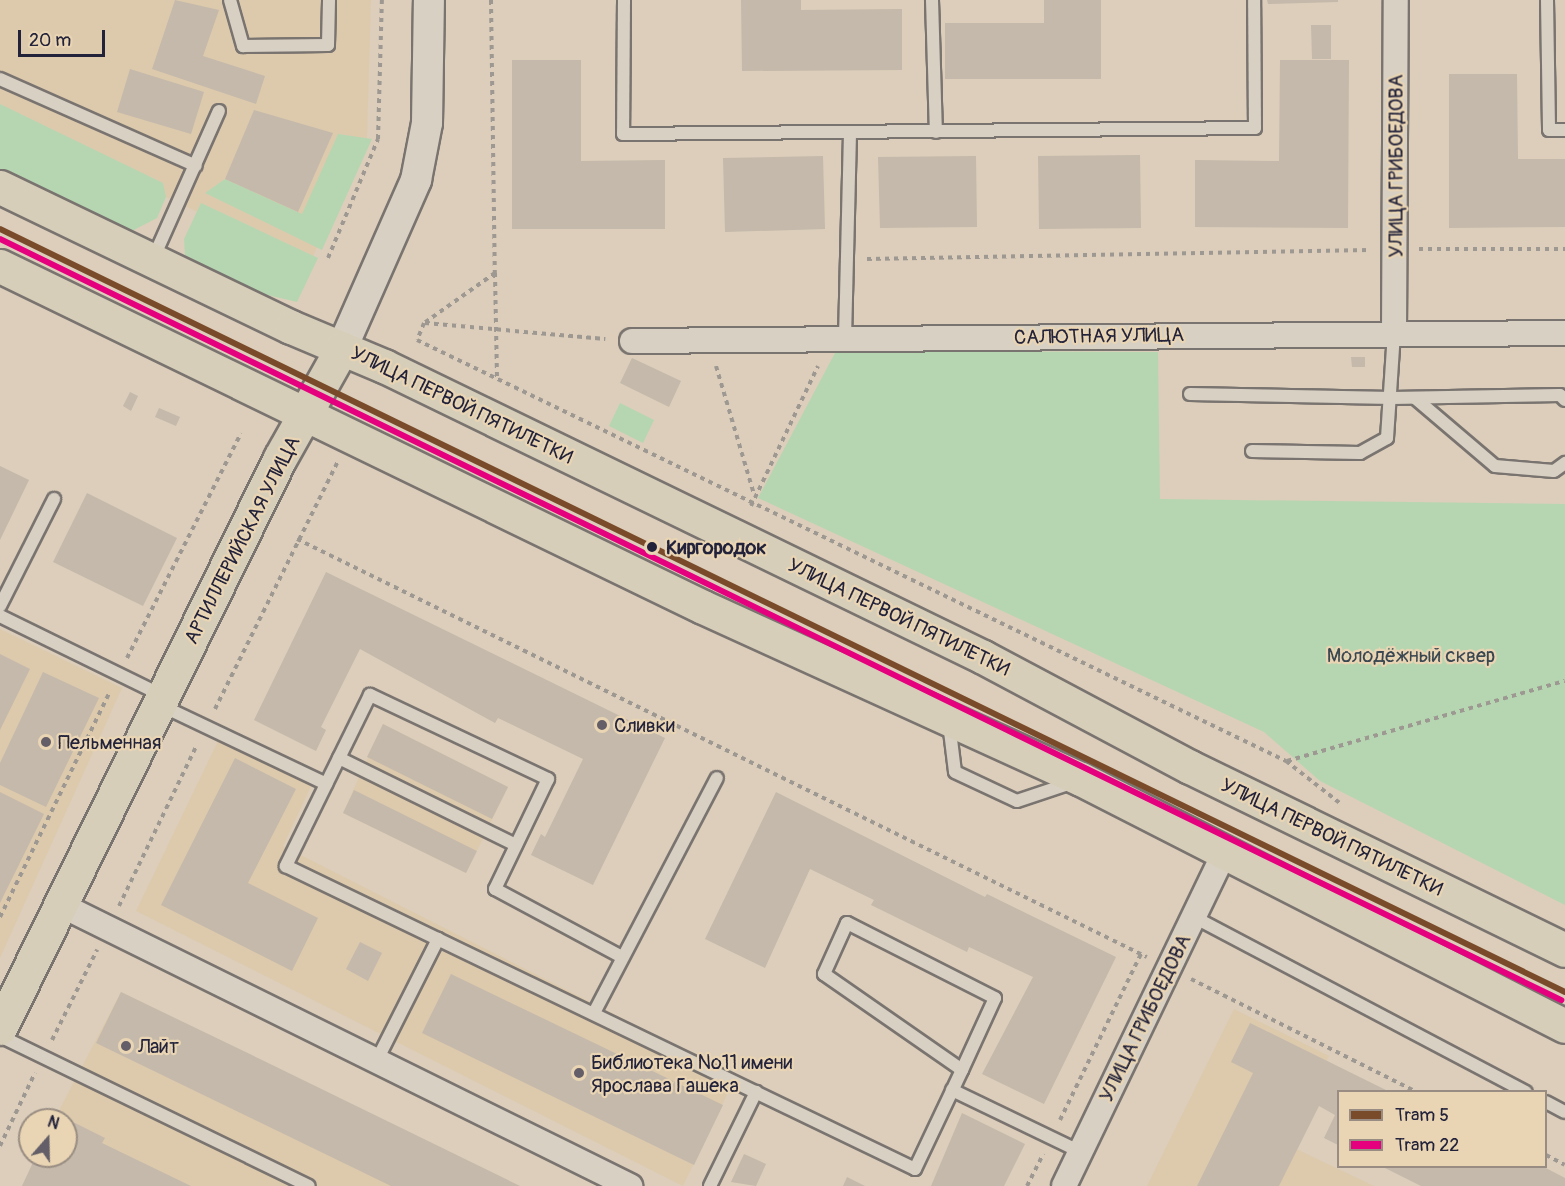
<!DOCTYPE html>
<meta charset="utf-8">
<style>
body{margin:0}
#map{position:relative;width:1565px;height:1186px;overflow:hidden;background:#dcceba;font-family:Pangolin,sans-serif}
div>[style]{position:absolute}
.built>*{inset:0;background:#ddcaad}
.green>*{inset:0;background:#b6d6b1}
.building>*{inset:0;background:#c4b9aa}
.path>*{height:4px;margin-top:-2px;transform-origin:0;background:repeating-linear-gradient(90deg,#9d9891 0 4.5px,transparent 0 9px)}
.roads{filter:drop-shadow(2px 0 #7a7470) drop-shadow(-2px 0 #7a7470) drop-shadow(0 2px #7a7470) drop-shadow(0 -2px #7a7470)}
.service>*{height:12px;margin:-6px;padding:0 6px;transform-origin:6px;border-radius:6px;background:#d8d0c3}
.minor>*{height:24px;margin:-12px;padding:0 12px;transform-origin:12px;border-radius:12px;background:#d8d0c3}
.tertiary>*{height:30px;margin:-15px;padding:0 15px;transform-origin:15px;border-radius:15px;background:#d8d0c3}
.primary>*{height:33px;margin:-16.5px;padding:0 16.5px;transform-origin:16.5px;border-radius:16.5px;background:#d7ceb9}
.tram-1>*{height:6px;margin:-3px;padding:0 3px;transform-origin:3px;border-radius:3px;background:#7a4b2a}
.tram-2>*{height:6px;margin:-3px;padding:0 3px;transform-origin:3px;border-radius:3px;background:#e5007d}
.dots>*{width:16px;height:16px;translate:-50% -50%;box-sizing:border-box;border:3px solid #e9d5b3;border-radius:50%}
span{translate:-50% -50%;white-space:nowrap;text-align:center;line-height:1.15;-webkit-text-stroke:4.5px #e9d5b3;paint-order:stroke}
.street-label{font-size:20px;color:#22223b}
.stop-label{font-size:20px;color:#22223b;font-weight:700}
.left{translate:0 -50%;text-align:left}
.park-label{font-size:20px;color:#394751}
.poi-label{font-size:20px;color:#22223b}
.legend{position:absolute;left:1337px;top:1090px;width:210px;height:78px;box-sizing:border-box;background:#e9d5b3;border:2px solid #998d83;margin:0;padding:8px 10px;list-style:none;font-size:18px;color:#22223b}
.legend li{display:flex;align-items:center;gap:12px;height:30px}
.legend b{width:30px;border:2px solid #998d83}
.north{position:absolute;left:18px;top:1108px;width:60px;height:60px;box-sizing:border-box;background:#e9d5b3;border:2px solid #998d83;border-radius:50%;rotate:20deg;font-size:16px;font-weight:700;line-height:24px;text-align:center;color:#22223b}
.north::after{content:'';display:block;margin:auto;width:21px;height:27px;background:#635e67;clip-path:polygon(50% 0,100% 100%,50% 72%,0 100%)}
.scale{position:absolute;left:18px;top:30px;width:87px;height:27px;box-sizing:border-box;border:3px solid #22223b;border-top:0;padding-left:8px;font-size:18px;line-height:21px;white-space:nowrap;color:#22223b;-webkit-text-stroke:4px #e9d5b3;paint-order:stroke}
</style>
<div id="map">
<div class="built">
<i style="clip-path:polygon(0 0,371px 0,367px 139px,309px 265px,0 118px)"></i>
<i style="clip-path:polygon(0 629px,122px 688px,0 958px)"></i>
<i style="clip-path:polygon(383px 724px,508px 787px,466px 873px,343px 813px)"></i>
<i style="clip-path:polygon(220px 737px,313px 782px,283px 846px,736px 1076px,683px 1186px,136px 911px)"></i>
<i style="clip-path:polygon(121px 992px,520px 1186px,22px 1186px,36px 1156px,66px 1156px,66px 1120px,54px 1120px)"></i>
<i style="clip-path:polygon(1234px 1009px,1329px 1056px,1288px 1145px,1374px 1186px,1147px 1186px)"></i>
</div>
<div class="green">
<i style="clip-path:polygon(0 104px,163px 183px,166px 197px,157px 218px,130px 232px,0 169px)"></i>
<i style="clip-path:polygon(338px 134px,372px 139px,322px 250px,205px 193px,225px 179px,302px 214px)"></i>
<i style="clip-path:polygon(201px 203px,318px 258px,297px 302px,259px 293px,185px 255px,184px 239px)"></i>
<i style="clip-path:polygon(836px 351px,1158px 352px,1160px 499px,1565px 504px,1565px 905px,1320px 781px,1264px 732px,758px 498px)"></i>
<i style="clip-path:polygon(620px 403px,654px 420px,643px 443px,609px 426px)"></i>
</div>
<div class="building">
<i style="clip-path:polygon(175px 0,219px 10px,203px 56px,265px 76px,256px 104px,152px 69px)"></i>
<i style="clip-path:polygon(741px 0,801px 0,801px 10px,902px 9px,902px 70px,742px 71px)"></i>
<i style="clip-path:polygon(1044px 0,1101px 0,1101px 79px,945px 79px,945px 23px,1044px 23px)"></i>
<i style="clip-path:polygon(1267px 0,1338px 0,1338px 2px,1268px 4px)"></i>
<i style="clip-path:polygon(1311px 25px,1331px 25px,1331px 59px,1312px 59px)"></i>
<i style="clip-path:polygon(512px 60px,581px 60px,581px 161px,665px 160px,665px 229px,512px 229px)"></i>
<i style="clip-path:polygon(1280px 60px,1349px 60px,1348px 228px,1195px 227px,1195px 160px,1279px 161px)"></i>
<i style="clip-path:polygon(130px 69px,204px 92px,191px 134px,117px 112px)"></i>
<i style="clip-path:polygon(1449px 74px,1517px 74px,1518px 159px,1565px 159px,1565px 227px,1449px 228px)"></i>
<i style="clip-path:polygon(254px 110px,333px 133px,298px 212px,225px 179px)"></i>
<i style="clip-path:polygon(1140px 155px,1141px 228px,1039px 229px,1038px 156px)"></i>
<i style="clip-path:polygon(823px 156px,825px 229px,725px 232px,723px 158px)"></i>
<i style="clip-path:polygon(976px 156px,977px 227px,880px 228px,878px 157px)"></i>
<i style="clip-path:polygon(1351px 357px,1365px 357px,1365px 367px,1352px 367px)"></i>
<i style="clip-path:polygon(632px 358px,681px 381px,669px 407px,620px 383px)"></i>
<i style="clip-path:polygon(130px 392px,138px 396px,131px 411px,123px 406px)"></i>
<i style="clip-path:polygon(159px 408px,180px 417px,176px 426px,155px 417px)"></i>
<i style="clip-path:polygon(0 466px,29px 480px,0 540px)"></i>
<i style="clip-path:polygon(87px 493px,177px 538px,143px 606px,53px 562px)"></i>
<i style="clip-path:polygon(326px 572px,665px 738px,593px 885px,531px 855px,541px 834px,545px 837px,583px 759px,498px 718px,495px 723px,360px 649px,321px 727px,326px 730px,316px 751px,254px 720px)"></i>
<i style="clip-path:polygon(0 654px,30px 669px,0 730px)"></i>
<i style="clip-path:polygon(43px 672px,99px 698px,46px 807px,0 785px,0 763px)"></i>
<i style="clip-path:polygon(383px 724px,508px 787px,492px 819px,367px 757px)"></i>
<i style="clip-path:polygon(235px 758px,296px 789px,248px 883px,318px 918px,292px 971px,161px 905px)"></i>
<i style="clip-path:polygon(354px 790px,477px 851px,466px 873px,343px 813px)"></i>
<i style="clip-path:polygon(0 792px,44px 814px,0 903px)"></i>
<i style="clip-path:polygon(776px 792px,985px 897px,987px 894px,1116px 957px,1044px 1104px,982px 1074px,1033px 977px,969px 947px,967px 952px,871px 905px,874px 900px,810px 869px,765px 968px,705px 939px)"></i>
<i style="clip-path:polygon(360px 942px,382px 953px,368px 981px,346px 969px)"></i>
<i style="clip-path:polygon(451px 974px,723px 1105px,694px 1165px,422px 1033px)"></i>
<i style="clip-path:polygon(121px 992px,262px 1060px,520px 1186px,391px 1186px,96px 1043px)"></i>
<i style="clip-path:polygon(1250px 1023px,1390px 1092px,1338px 1092px,1338px 1145px,1324px 1138px,1335px 1115px,1319px 1106px,1279px 1186px,1197px 1186px,1253px 1073px,1231px 1062px)"></i>
<i style="clip-path:polygon(962px 1113px,1025px 1144px,1004px 1186px,931px 1186px)"></i>
<i style="clip-path:polygon(57px 1114px,105px 1138px,102px 1143px,191px 1186px,22px 1186px,36px 1156px,66px 1156px,66px 1120px,54px 1120px)"></i>
<i style="clip-path:polygon(744px 1154px,766px 1164px,756px 1186px,731px 1182px)"></i>
<i style="clip-path:polygon(1381px 1166px,1542px 1166px,1565px 1178px,1565px 1186px,1421px 1186px)"></i>
<i style="clip-path:polygon(847px 1177px,865px 1186px,843px 1186px)"></i>
</div>
<div class="path">
<i style="left:491px;top:0;width:273px;rotate:89.2deg"></i>
<i style="left:495px;top:273px;width:87px;rotate:144.8deg"></i>
<i style="left:424px;top:323px;width:18px;rotate:112deg"></i>
<i style="left:417px;top:340px;width:966px;rotate:25.85deg"></i>
<i style="left:1286px;top:761px;width:70px;rotate:38deg"></i>
<i style="left:1419px;top:249px;width:146px"></i>
<i style="left:328px;top:258px;width:129px;rotate:-67.2deg"></i>
<i style="left:378px;top:139px;width:139px;rotate:-88.4deg"></i>
<i style="left:867px;top:259px;width:502px;rotate:-1.03deg"></i>
<i style="left:495px;top:273px;width:108px;rotate:88.9deg"></i>
<i style="left:425px;top:323px;width:181px;rotate:5.1deg"></i>
<i style="left:716px;top:366px;width:134px;rotate:73.5deg"></i>
<i style="left:751px;top:506px;width:155px;rotate:-64.4deg"></i>
<i style="left:297px;top:539px;width:947px;rotate:26.19deg"></i>
<i style="left:127px;top:658px;width:252px;rotate:-63.1deg"></i>
<i style="left:215px;top:709px;width:275px;rotate:-63.6deg"></i>
<i style="left:1287px;top:761px;width:289px;rotate:-16.1deg"></i>
<i style="left:119px;top:906px;width:179px;rotate:-64.2deg"></i>
<i style="left:0;top:917px;width:251px;rotate:-64deg"></i>
<i style="left:1191px;top:979px;width:253px;rotate:26.6deg"></i>
<i style="left:52px;top:1040px;width:101px;rotate:-63.4deg"></i>
<i style="left:1060px;top:1120px;width:185px;rotate:-64deg"></i>
<i style="left:0;top:1146px;width:81px;rotate:-64.4deg"></i>
<i style="left:1546px;top:1155px;width:21px;rotate:28deg"></i>
<i style="left:1027px;top:1186px;width:36px;rotate:-63deg"></i>
</div>
<div class="roads">
<div class="service">
<i style="left:230px;top:0;width:48px;rotate:74.2deg"></i>
<i style="left:243px;top:46px;width:85px;rotate:-0.7deg"></i>
<i style="left:328px;top:45px;width:45px;rotate:-88.7deg"></i>
<i style="left:624px;top:0;width:134px;rotate:90.4deg"></i>
<i style="left:623px;top:134px;width:632px;rotate:-0.54deg"></i>
<i style="left:1255px;top:128px;width:128px;rotate:-90.4deg"></i>
<i style="left:932px;top:0;width:132px;rotate:88.3deg"></i>
<i style="left:1547px;top:0;width:130px;rotate:89.1deg"></i>
<i style="left:1549px;top:130px;width:16px"></i>
<i style="left:0;top:79px;width:214px;rotate:23.9deg"></i>
<i style="left:153px;top:259px;width:162px;rotate:-66deg"></i>
<i style="left:845px;top:338px;width:206px;rotate:-88.6deg"></i>
<i style="left:1190px;top:394px;width:202px;rotate:1.1deg"></i>
<i style="left:1392px;top:398px;width:168px;rotate:-1deg"></i>
<i style="left:1560px;top:395px;width:7px;rotate:45deg"></i>
<i style="left:1415px;top:398px;width:105px;rotate:40.4deg"></i>
<i style="left:1495px;top:466px;width:59px;rotate:4.8deg"></i>
<i style="left:1554px;top:471px;width:14px;rotate:-36deg"></i>
<i style="left:1252px;top:451px;width:108px;rotate:1.1deg"></i>
<i style="left:1360px;top:453px;width:31px;rotate:-29deg"></i>
<i style="left:1387px;top:438px;width:105px;rotate:-86.2deg"></i>
<i style="left:0;top:606px;width:120px;rotate:-63.2deg"></i>
<i style="left:0;top:616px;width:182px;rotate:26.1deg"></i>
<i style="left:160px;top:705px;width:184px;rotate:25.4deg"></i>
<i style="left:949px;top:723px;width:49px;rotate:83deg"></i>
<i style="left:955px;top:772px;width:68px;rotate:25.1deg"></i>
<i style="left:1017px;top:801px;width:60px;rotate:-18.4deg"></i>
<i style="left:339px;top:758px;width:197px;rotate:26.2deg"></i>
<i style="left:1194px;top:917px;width:375px;rotate:27.8deg"></i>
<i style="left:622px;top:957px;width:144px;rotate:-151.8deg"></i>
<i style="left:495px;top:889px;width:122px;rotate:-64.3deg"></i>
<i style="left:548px;top:779px;width:197px;rotate:-154.7deg"></i>
<i style="left:370px;top:695px;width:191px;rotate:116.2deg"></i>
<i style="left:286px;top:866px;width:698px;rotate:25.72deg"></i>
<i style="left:915px;top:1169px;width:110px;rotate:-64.6deg"></i>
<i style="left:962px;top:1070px;width:79px;rotate:-65.4deg"></i>
<i style="left:995px;top:998px;width:166px;rotate:-153.1deg"></i>
<i style="left:847px;top:923px;width:56px;rotate:114.3deg"></i>
<i style="left:824px;top:974px;width:168px;rotate:34.8deg"></i>
<i style="left:594px;top:1013px;width:265px;rotate:-62.4deg"></i>
<i style="left:0;top:1036px;width:343px;rotate:25.9deg"></i>
<i style="left:376px;top:1062px;width:138px;rotate:-63.2deg"></i>
<i style="left:952px;top:1090px;width:143px;rotate:25.7deg"></i>
<i style="left:1546px;top:1102px;width:21px;rotate:28deg"></i>
<i style="left:710px;top:1186px;width:105px;rotate:-63.9deg"></i>
</div>
<div class="minor">
<i style="left:1394px;top:333px;width:333px;rotate:-89.7deg"></i>
<i style="left:632px;top:341px;width:933px;rotate:-0.49deg"></i>
<i style="left:61px;top:905px;width:635px;rotate:26.28deg"></i>
<i style="left:1064px;top:1186px;width:373px;rotate:-64.3deg"></i>
</div>
<div class="tertiary">
<i style="left:342px;top:348px;width:184px;rotate:-66.2deg"></i>
<i style="left:416px;top:180px;width:58px;rotate:-79.1deg"></i>
<i style="left:427px;top:123px;width:123px;rotate:-89.1deg"></i>
</div>
<div class="primary">
<i style="left:0;top:187px;width:323px;rotate:25.7deg"></i>
<i style="left:291px;top:327px;width:101px;rotate:22.8deg"></i>
<i style="left:384px;top:366px;width:666px;rotate:25.91deg"></i>
<i style="left:983px;top:657px;width:234px;rotate:28deg"></i>
<i style="left:1190px;top:767px;width:417px;rotate:26deg"></i>
<i style="left:0;top:266px;width:781px;rotate:25.88deg"></i>
<i style="left:703px;top:607px;width:415px;rotate:24.5deg"></i>
<i style="left:1081px;top:779px;width:543px;rotate:27.04deg"></i>
<i style="left:0;top:1028px;width:635px;rotate:-63.84deg"></i>
<i style="left:280px;top:458px;width:126px;rotate:-60.6deg"></i>
</div>
</div>
<div class="tram-1">
<i style="left:0;top:229px;width:1741px;rotate:25.99deg"></i>
</div>
<div class="tram-2">
<i style="left:0;top:239px;width:1737px;rotate:25.99deg"></i>
</div>
<div class="dots">
<i style="left:652px;top:547px;background:#22223b"></i>
<i style="left:602px;top:725px;background:#635e67"></i>
<i style="left:46px;top:742px;background:#635e67"></i>
<i style="left:126px;top:1046px;background:#635e67"></i>
<i style="left:579px;top:1073px;background:#635e67"></i>
</div>
<div class="street-label">
<span style="left:1396px;top:166px;rotate:-90deg">УЛИЦА ГРИБОЕДОВА</span>
<span style="left:1099px;top:336px;rotate:-1deg">САЛЮТНАЯ УЛИЦА</span>
<span style="left:462px;top:405px;rotate:26deg">УЛИЦА ПЕРВОЙ ПЯТИЛЕТКИ</span>
<span style="left:242px;top:540px;rotate:-63deg">АРТИЛЛЕРИЙСКАЯ УЛИЦА</span>
<span style="left:899px;top:617px;rotate:26deg">УЛИЦА ПЕРВОЙ ПЯТИЛЕТКИ</span>
<span style="left:1332px;top:837px;rotate:26deg">УЛИЦА ПЕРВОЙ ПЯТИЛЕТКИ</span>
<span style="left:1145px;top:1018px;rotate:-64deg">УЛИЦА ГРИБОЕДОВА</span>
</div>
<div class="stop-label">
<span class="left" style="left:666px;top:547px">Киргородок</span>
</div>
<div class="park-label">
<span style="left:1411px;top:655px">Молодёжный сквер</span>
</div>
<div class="poi-label">
<span class="left" style="left:614px;top:725px">Сливки</span>
<span class="left" style="left:58px;top:742px">Пельменная</span>
<span class="left" style="left:138px;top:1046px">Лайт</span>
<span class="left" style="left:591px;top:1074px">Библиотека №11 имени<br>Ярослава Гашека</span>
</div>
<ul class="legend">
<li><b style="height:8px;background:#7a4b2a"></b>Tram 5</li>
<li><b style="height:8px;background:#e5007d"></b>Tram 22</li>
</ul>
<div class="north">N</div>
<div class="scale">20 m</div>
</div>
